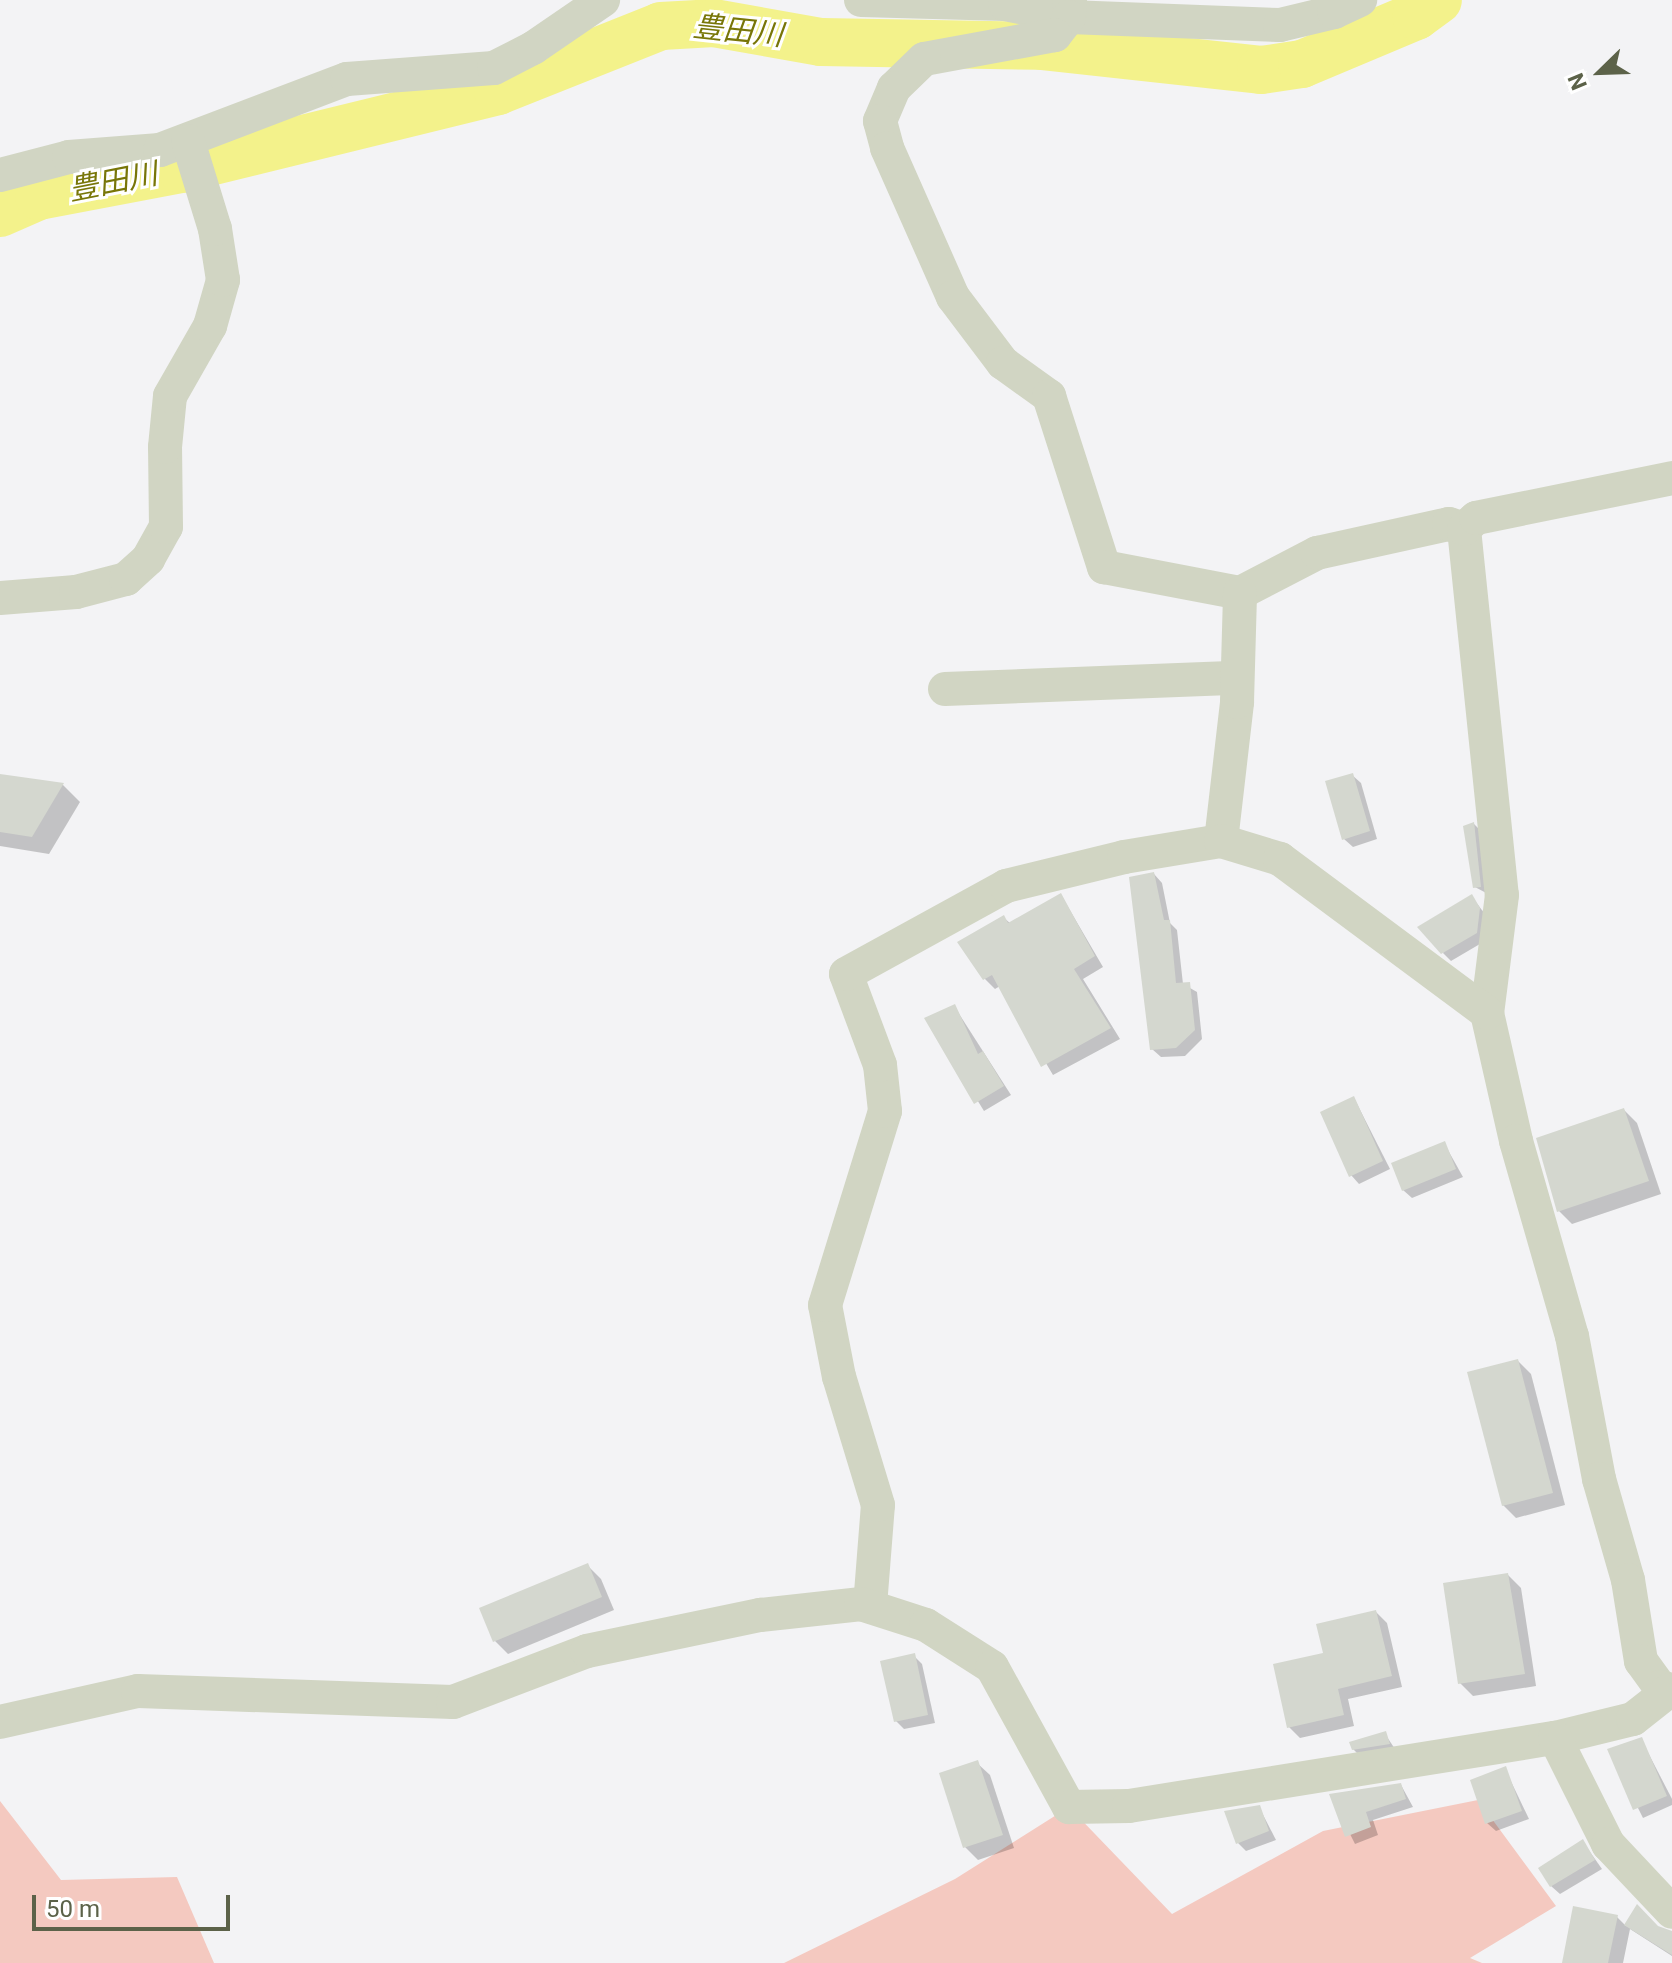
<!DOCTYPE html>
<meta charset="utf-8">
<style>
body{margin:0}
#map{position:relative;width:1672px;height:1963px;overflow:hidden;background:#f3f3f5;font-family:Roboto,"Noto Sans JP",sans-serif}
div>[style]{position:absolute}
.green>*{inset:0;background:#f4c9c0}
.shadow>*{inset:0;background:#0003}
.river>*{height:48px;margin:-24px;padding:0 24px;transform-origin:24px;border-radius:24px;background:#f3f28b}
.building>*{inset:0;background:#d4d7cf}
.minor>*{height:34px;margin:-17px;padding:0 17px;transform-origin:17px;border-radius:17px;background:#d1d5c3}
span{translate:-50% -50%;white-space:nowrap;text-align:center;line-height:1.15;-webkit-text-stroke:6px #fff;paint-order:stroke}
.water-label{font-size:30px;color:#787608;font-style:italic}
.north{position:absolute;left:1560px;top:32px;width:80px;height:80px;-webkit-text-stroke:6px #fff;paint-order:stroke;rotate:247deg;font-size:22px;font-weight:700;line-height:32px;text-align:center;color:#5c6249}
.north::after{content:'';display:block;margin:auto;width:28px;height:36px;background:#5c6249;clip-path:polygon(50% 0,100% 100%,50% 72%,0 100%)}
.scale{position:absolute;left:32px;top:1895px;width:198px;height:36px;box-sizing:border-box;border:4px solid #5c6249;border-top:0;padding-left:10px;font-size:24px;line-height:28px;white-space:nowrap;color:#5c6249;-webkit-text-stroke:6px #fff;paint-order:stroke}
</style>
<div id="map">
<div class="green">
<i style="clip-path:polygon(1478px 1800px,1556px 1906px,1470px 1958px,1482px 1963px,784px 1963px,955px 1879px,1069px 1807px,1172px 1914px,1323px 1831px)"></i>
<i style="clip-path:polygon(0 1801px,61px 1880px,177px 1877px,214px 1963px,0 1963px)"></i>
</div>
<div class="shadow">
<i style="clip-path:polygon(1352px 775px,1361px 783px,1377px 839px,1353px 847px,1344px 839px)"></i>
<i style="clip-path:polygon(0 776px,63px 785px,80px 802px,49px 854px,0 846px)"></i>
<i style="clip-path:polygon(1474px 824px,1482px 832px,1488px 894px,1475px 887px)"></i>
<i style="clip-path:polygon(1154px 874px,1162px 883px,1170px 923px,1177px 930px,1183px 984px,1197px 992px,1202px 1039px,1185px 1056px,1161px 1057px,1152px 1049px)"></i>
<i style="clip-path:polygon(1061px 895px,1103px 967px,1083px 979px,1120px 1039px,1053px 1075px,1000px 986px,995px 989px,985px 979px,960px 943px,1003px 917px,1011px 924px)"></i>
<i style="clip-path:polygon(1472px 897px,1488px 918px,1485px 941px,1451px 961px,1443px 953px)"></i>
<i style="clip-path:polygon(954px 1006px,1011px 1095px,984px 1111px,927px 1019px)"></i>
<i style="clip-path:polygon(1354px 1098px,1390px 1169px,1359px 1184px,1351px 1175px)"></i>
<i style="clip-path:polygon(1624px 1110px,1637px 1123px,1661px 1194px,1572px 1224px,1559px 1211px,1538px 1139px)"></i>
<i style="clip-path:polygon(1444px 1143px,1463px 1177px,1412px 1198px,1403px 1190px)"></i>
<i style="clip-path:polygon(1518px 1361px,1531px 1374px,1565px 1505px,1516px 1518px,1503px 1505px)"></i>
<i style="clip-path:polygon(588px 1566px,601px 1579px,614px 1610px,508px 1654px,495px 1641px,482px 1610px)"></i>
<i style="clip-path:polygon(1508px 1575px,1521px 1588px,1536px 1686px,1473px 1696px,1460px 1683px)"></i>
<i style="clip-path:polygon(1376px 1612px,1387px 1623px,1402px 1687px,1348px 1699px,1354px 1726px,1300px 1738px,1289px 1727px,1325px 1655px)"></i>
<i style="clip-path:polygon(914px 1656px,922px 1664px,935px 1723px,904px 1729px,896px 1721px)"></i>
<i style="clip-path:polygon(1385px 1734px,1397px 1752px,1362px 1758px,1353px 1749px)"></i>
<i style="clip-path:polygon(1641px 1739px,1672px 1799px,1672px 1805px,1643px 1818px,1609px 1750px)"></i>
<i style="clip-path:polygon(977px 1763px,990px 1775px,1014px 1848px,978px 1860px,965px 1847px)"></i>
<i style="clip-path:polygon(1505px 1769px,1529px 1819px,1496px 1831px,1487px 1823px)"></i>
<i style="clip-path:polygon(1401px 1785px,1413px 1807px,1373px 1820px,1378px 1835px,1355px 1844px,1331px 1796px)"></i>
<i style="clip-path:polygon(1259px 1807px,1276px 1840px,1246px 1851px,1237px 1842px)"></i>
<i style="clip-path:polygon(1583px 1842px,1602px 1869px,1560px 1894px,1551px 1886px)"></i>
<i style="clip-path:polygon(1617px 1917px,1626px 1926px,1672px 1933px,1672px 1956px,1630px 1929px,1623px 1963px,1564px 1963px)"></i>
</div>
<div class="river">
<i style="left:0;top:213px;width:43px;rotate:-23.6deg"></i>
<i style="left:39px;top:196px;width:145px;rotate:-10.8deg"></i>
<i style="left:181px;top:169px;width:326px;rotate:-13.8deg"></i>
<i style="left:498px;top:91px;width:175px;rotate:-21.7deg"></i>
<i style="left:661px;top:26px;width:53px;rotate:-3.2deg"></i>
<i style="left:714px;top:23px;width:109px;rotate:10.1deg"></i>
<i style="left:821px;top:42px;width:220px;rotate:1deg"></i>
<i style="left:1041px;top:46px;width:221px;rotate:6.2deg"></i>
<i style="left:1261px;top:70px;width:41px;rotate:-8.3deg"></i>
<i style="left:1302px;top:64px;width:124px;rotate:-22.8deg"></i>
<i style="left:1416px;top:16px;width:27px;rotate:-36deg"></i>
</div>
<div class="building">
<i style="clip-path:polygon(1353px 773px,1370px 831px,1342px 840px,1325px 781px)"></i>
<i style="clip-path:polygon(0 774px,64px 783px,32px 837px,0 832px)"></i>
<i style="clip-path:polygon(1474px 822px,1481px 887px,1473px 888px,1463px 826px)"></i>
<i style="clip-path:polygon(1154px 872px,1164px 920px,1170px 920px,1176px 983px,1190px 982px,1195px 1030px,1176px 1048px,1150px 1050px,1129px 877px)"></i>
<i style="clip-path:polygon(1061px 893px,1095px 956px,1074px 969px,1111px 1028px,1041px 1067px,992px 975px,983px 980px,957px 942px,1004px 915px,1008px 923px)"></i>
<i style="clip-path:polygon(1472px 894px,1480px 908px,1477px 933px,1441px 954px,1417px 927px)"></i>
<i style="clip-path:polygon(955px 1004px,978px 1054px,983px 1051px,1004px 1086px,974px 1104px,924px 1018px)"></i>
<i style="clip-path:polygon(1354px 1096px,1383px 1161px,1349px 1177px,1320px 1112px)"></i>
<i style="clip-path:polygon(1624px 1108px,1649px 1181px,1557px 1212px,1536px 1138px)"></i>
<i style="clip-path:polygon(1445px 1141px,1456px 1169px,1402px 1191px,1391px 1163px)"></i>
<i style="clip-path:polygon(1518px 1359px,1553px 1493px,1502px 1506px,1467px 1372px)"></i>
<i style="clip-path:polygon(588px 1563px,602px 1597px,493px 1642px,479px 1608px)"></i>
<i style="clip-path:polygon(1508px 1573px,1525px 1674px,1458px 1684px,1443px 1583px)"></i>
<i style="clip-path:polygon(1376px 1610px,1392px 1676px,1338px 1689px,1344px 1715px,1287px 1728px,1273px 1664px,1323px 1653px,1316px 1624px)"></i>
<i style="clip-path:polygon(915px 1653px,928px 1715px,894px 1722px,880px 1661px)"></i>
<i style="clip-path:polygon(1386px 1731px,1390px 1744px,1352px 1750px,1349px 1742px)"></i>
<i style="clip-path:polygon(1642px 1737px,1667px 1796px,1633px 1810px,1607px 1749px)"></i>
<i style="clip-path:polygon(978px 1760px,1003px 1835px,963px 1848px,939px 1773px)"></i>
<i style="clip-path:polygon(1506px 1766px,1522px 1811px,1485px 1824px,1470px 1780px)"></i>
<i style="clip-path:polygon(1401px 1783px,1406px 1799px,1366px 1812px,1371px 1827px,1345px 1837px,1329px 1794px)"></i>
<i style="clip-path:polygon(1260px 1805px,1269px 1831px,1236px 1844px,1224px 1811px)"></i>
<i style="clip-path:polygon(1583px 1839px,1595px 1860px,1550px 1887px,1538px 1868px)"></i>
<i style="clip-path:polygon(1637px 1904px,1658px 1926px,1672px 1931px,1672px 1955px,1624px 1925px)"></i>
<i style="clip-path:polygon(1573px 1906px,1618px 1915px,1608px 1963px,1562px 1963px)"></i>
</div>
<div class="minor">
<i style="left:861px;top:0;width:144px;rotate:1.6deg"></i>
<i style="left:1005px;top:4px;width:65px;rotate:11.5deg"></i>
<i style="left:1069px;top:17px;width:211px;rotate:2.2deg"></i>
<i style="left:1280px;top:25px;width:56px;rotate:-13.5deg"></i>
<i style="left:1334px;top:12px;width:29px;rotate:-25deg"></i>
<i style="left:1070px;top:0;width:17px;rotate:93deg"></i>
<i style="left:1069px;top:17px;width:23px;rotate:128deg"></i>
<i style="left:1055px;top:35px;width:133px;rotate:169.6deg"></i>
<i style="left:924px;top:59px;width:42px;rotate:136deg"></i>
<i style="left:894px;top:88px;width:36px;rotate:113deg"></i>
<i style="left:880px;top:121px;width:28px;rotate:75deg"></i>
<i style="left:887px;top:148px;width:163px;rotate:66.1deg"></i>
<i style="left:953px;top:297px;width:83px;rotate:52.9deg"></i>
<i style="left:1003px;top:363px;width:57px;rotate:35.7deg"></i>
<i style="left:1049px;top:396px;width:180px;rotate:72.2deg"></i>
<i style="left:1104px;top:567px;width:138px;rotate:10.8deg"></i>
<i style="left:1240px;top:593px;width:87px;rotate:-27.5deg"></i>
<i style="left:1317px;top:553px;width:135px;rotate:-12.4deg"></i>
<i style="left:1449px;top:524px;width:16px;rotate:18deg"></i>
<i style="left:0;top:175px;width:71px;rotate:-14.6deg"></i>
<i style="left:69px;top:157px;width:91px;rotate:-4.4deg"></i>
<i style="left:160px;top:150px;width:200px;rotate:-20.8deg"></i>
<i style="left:347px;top:79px;width:147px;rotate:-4.3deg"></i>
<i style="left:494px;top:68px;width:44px;rotate:-27.1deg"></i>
<i style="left:533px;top:48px;width:85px;rotate:-34.4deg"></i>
<i style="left:1464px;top:529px;width:368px;rotate:84.1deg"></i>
<i style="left:1502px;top:895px;width:119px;rotate:97.2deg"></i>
<i style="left:1487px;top:1013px;width:131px;rotate:77.2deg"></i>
<i style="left:1516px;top:1141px;width:203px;rotate:74deg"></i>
<i style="left:1572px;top:1336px;width:146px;rotate:79.3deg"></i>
<i style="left:1599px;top:1479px;width:105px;rotate:74deg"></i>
<i style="left:1628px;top:1580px;width:82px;rotate:80.9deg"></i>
<i style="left:1641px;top:1661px;width:32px;rotate:54deg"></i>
<i style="left:1660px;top:1687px;width:12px;rotate:14deg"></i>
<i style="left:1464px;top:529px;width:16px;rotate:-43deg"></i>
<i style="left:1476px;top:518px;width:200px;rotate:-11.5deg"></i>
<i style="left:0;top:598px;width:76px;rotate:-4.5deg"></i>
<i style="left:76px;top:592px;width:52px;rotate:-14.6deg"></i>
<i style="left:126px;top:579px;width:30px;rotate:-42deg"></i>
<i style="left:148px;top:559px;width:37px;rotate:-61deg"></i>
<i style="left:166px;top:527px;width:80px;rotate:-90.7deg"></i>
<i style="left:165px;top:447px;width:51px;rotate:-84.4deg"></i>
<i style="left:170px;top:396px;width:81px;rotate:-60.3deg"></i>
<i style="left:210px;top:326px;width:48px;rotate:-74.2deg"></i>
<i style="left:223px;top:280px;width:52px;rotate:-98.9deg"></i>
<i style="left:215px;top:229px;width:92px;rotate:-107.1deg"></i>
<i style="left:945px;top:689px;width:292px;rotate:-2.2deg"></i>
<i style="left:1221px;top:841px;width:140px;rotate:-83.4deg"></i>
<i style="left:1237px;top:702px;width:109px;rotate:-88.4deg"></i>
<i style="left:870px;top:1606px;width:101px;rotate:-85.5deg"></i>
<i style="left:878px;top:1505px;width:134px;rotate:-106.9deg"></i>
<i style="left:839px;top:1377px;width:73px;rotate:-101deg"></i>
<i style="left:825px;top:1305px;width:203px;rotate:-72.8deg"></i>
<i style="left:885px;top:1111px;width:46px;rotate:-96.2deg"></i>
<i style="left:880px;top:1065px;width:97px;rotate:-110.5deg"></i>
<i style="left:846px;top:974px;width:183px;rotate:-28.8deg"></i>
<i style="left:1006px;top:886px;width:122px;rotate:-13.8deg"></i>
<i style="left:1124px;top:857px;width:98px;rotate:-9.4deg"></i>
<i style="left:1221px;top:841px;width:62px;rotate:17deg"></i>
<i style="left:1280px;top:859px;width:258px;rotate:36.6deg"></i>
<i style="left:0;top:1722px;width:141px;rotate:-12.7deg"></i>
<i style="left:138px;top:1691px;width:315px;rotate:2deg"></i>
<i style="left:453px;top:1702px;width:143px;rotate:-20.8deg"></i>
<i style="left:587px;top:1651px;width:177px;rotate:-11.8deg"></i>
<i style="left:760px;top:1615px;width:102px;rotate:-6.2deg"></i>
<i style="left:861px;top:1604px;width:68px;rotate:17.9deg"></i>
<i style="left:926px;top:1625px;width:78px;rotate:32.5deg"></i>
<i style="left:992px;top:1667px;width:160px;rotate:61.2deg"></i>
<i style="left:1069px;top:1807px;width:60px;rotate:-1deg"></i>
<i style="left:1129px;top:1806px;width:431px;rotate:-9.1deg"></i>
<i style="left:1555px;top:1738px;width:80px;rotate:-13.7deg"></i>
<i style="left:1633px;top:1719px;width:47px;rotate:-38.1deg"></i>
<i style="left:1555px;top:1738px;width:119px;rotate:63.4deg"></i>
<i style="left:1608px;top:1844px;width:93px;rotate:46.7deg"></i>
</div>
<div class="water-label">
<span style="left:738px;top:31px;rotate:6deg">豊田川</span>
<span style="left:113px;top:182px;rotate:-11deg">豊田川</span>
</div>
<div class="north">N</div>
<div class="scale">50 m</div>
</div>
